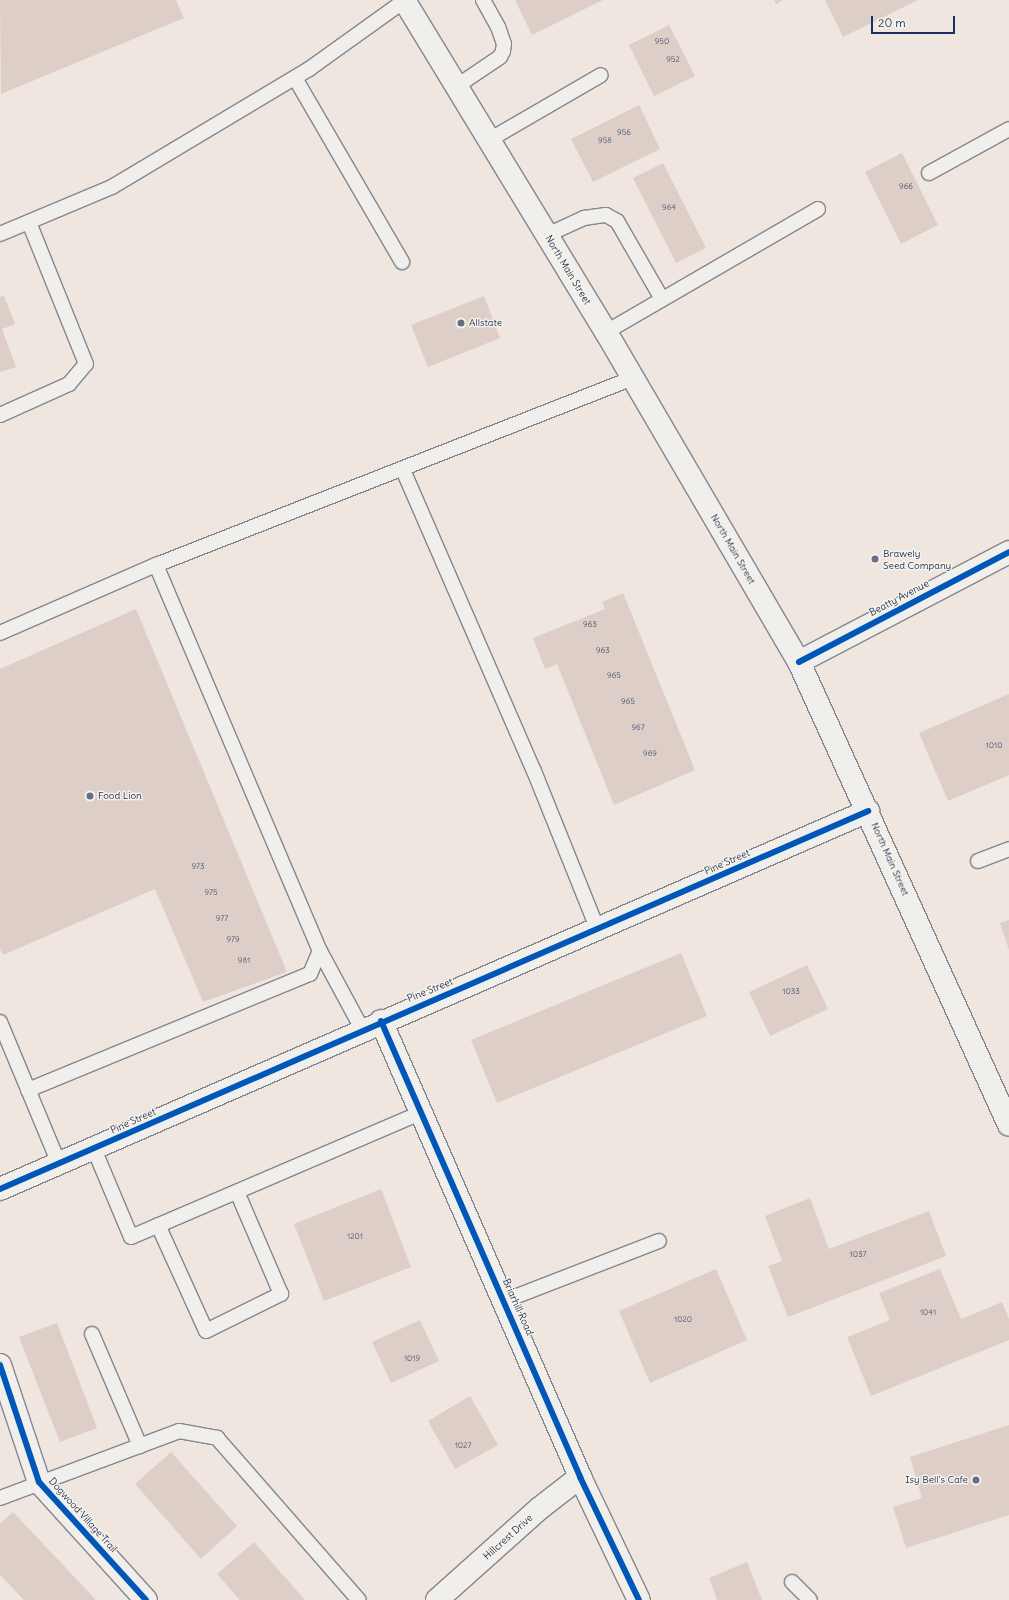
<!DOCTYPE html>
<style>
body{margin:0}
#map{position:relative;width:1009px;height:1600px;overflow:hidden;background:#eee6df;font-family:Delius,sans-serif}
div>[style]{position:absolute}
.building>*{inset:0;background:#ddcfc8}
.roads{filter:drop-shadow(1px 0 #86868c) drop-shadow(-1px 0 #86868c) drop-shadow(0 1px #86868c) drop-shadow(0 -1px #86868c)}
.lane>*{height:14px;margin:-7px;padding:0 7px;transform-origin:7px;border-radius:7px;background:#f1efeb}
.street>*{height:22px;margin:-11px;padding:0 11px;transform-origin:11px;border-radius:11px;background:#f1efeb}
.secondary>*{height:22px;margin:-11px;padding:0 11px;transform-origin:11px;border-radius:11px;background:#f1efeb}
.cycleway>*{height:6px;margin:-3px;padding:0 3px;transform-origin:3px;border-radius:3px;background:#0057b8}
.dots>*{width:11px;height:11px;translate:-50% -50%;box-sizing:border-box;border:2px solid #f7f3e8;border-radius:50%}
span{translate:-50% -50%;white-space:nowrap;text-align:center;line-height:1.15;-webkit-text-stroke:3px #f7f3e8;paint-order:stroke}
.number-label{font-size:8px;color:#4c5778}
.number-label span{-webkit-text-stroke-width:0}
.street-label{font-size:10px;color:#1b2f5e}
.poi-label{font-size:10px;color:#1b2f5e}
.left{translate:0 -50%;text-align:left}
.right{translate:-100% -50%;text-align:right}
.scale{position:absolute;left:871px;top:16px;width:84px;height:18px;box-sizing:border-box;border:2px solid #1b2f5e;border-top:0;padding-left:5px;font-size:12px;line-height:14px;white-space:nowrap;color:#1b2f5e;-webkit-text-stroke:3px #f7f3e8;paint-order:stroke}
</style>
<div id="map">
<div class="building">
<i style="clip-path:polygon(0 0,176px 0,184px 18px,1px 94px)"></i>
<i style="clip-path:polygon(515px 0,603px 0,532px 35px)"></i>
<i style="clip-path:polygon(774px 0,783px 0,776px 4px)"></i>
<i style="clip-path:polygon(825px 0,918px 0,843px 37px)"></i>
<i style="clip-path:polygon(669px 25px,695px 76px,654px 96px,629px 45px)"></i>
<i style="clip-path:polygon(639px 105px,660px 149px,593px 182px,571px 139px)"></i>
<i style="clip-path:polygon(902px 153px,938px 225px,901px 244px,865px 172px)"></i>
<i style="clip-path:polygon(663px 163px,706px 248px,676px 263px,633px 178px)"></i>
<i style="clip-path:polygon(4px 296px,15px 324px,2px 329px,16px 367px,0 372px,0 297px)"></i>
<i style="clip-path:polygon(484px 296px,500px 338px,428px 367px,411px 325px)"></i>
<i style="clip-path:polygon(623px 593px,695px 770px,614px 805px,557px 664px,545px 669px,533px 638px,605px 609px,602px 602px)"></i>
<i style="clip-path:polygon(136px 609px,287px 972px,203px 1002px,155px 889px,3px 955px,0 949px,0 669px)"></i>
<i style="clip-path:polygon(1009px 694px,1009px 775px,948px 801px,919px 733px)"></i>
<i style="clip-path:polygon(1009px 920px,1009px 950px,1000px 923px)"></i>
<i style="clip-path:polygon(681px 953px,707px 1016px,497px 1103px,471px 1040px)"></i>
<i style="clip-path:polygon(807px 965px,828px 1009px,770px 1036px,749px 992px)"></i>
<i style="clip-path:polygon(381px 1189px,411px 1267px,324px 1301px,294px 1224px)"></i>
<i style="clip-path:polygon(810px 1198px,829px 1249px,929px 1211px,946px 1256px,788px 1317px,768px 1266px,782px 1261px,765px 1216px)"></i>
<i style="clip-path:polygon(716px 1269px,747px 1340px,650px 1383px,619px 1311px)"></i>
<i style="clip-path:polygon(940px 1269px,961px 1319px,1002px 1302px,1009px 1319px,1009px 1340px,871px 1396px,847px 1337px,890px 1320px,879px 1293px)"></i>
<i style="clip-path:polygon(420px 1320px,439px 1361px,391px 1383px,372px 1342px)"></i>
<i style="clip-path:polygon(57px 1323px,97px 1428px,60px 1442px,19px 1337px)"></i>
<i style="clip-path:polygon(470px 1396px,498px 1445px,455px 1469px,428px 1421px)"></i>
<i style="clip-path:polygon(1009px 1425px,1009px 1515px,906px 1548px,893px 1507px,922px 1498px,910px 1457px)"></i>
<i style="clip-path:polygon(171px 1452px,237px 1526px,201px 1559px,135px 1484px)"></i>
<i style="clip-path:polygon(13px 1512px,96px 1600px,24px 1600px,0 1575px,0 1524px)"></i>
<i style="clip-path:polygon(254px 1542px,305px 1600px,240px 1600px,217px 1574px)"></i>
<i style="clip-path:polygon(747px 1562px,762px 1600px,717px 1600px,709px 1578px)"></i>
</div>
<div class="roads">
<div class="lane">
<i style="left:295px;top:78px;width:213px;rotate:59.8deg"></i>
<i style="left:457px;top:86px;width:52px;rotate:-34deg"></i>
<i style="left:500px;top:57px;width:7px;rotate:-63deg"></i>
<i style="left:503px;top:51px;width:7px;rotate:-82deg"></i>
<i style="left:504px;top:44px;width:18px;rotate:-109deg"></i>
<i style="left:498px;top:27px;width:31px;rotate:-119deg"></i>
<i style="left:489px;top:140px;width:129px;rotate:-30.1deg"></i>
<i style="left:929px;top:173px;width:91px;rotate:-28.8deg"></i>
<i style="left:0;top:234px;width:121px;rotate:-22.8deg"></i>
<i style="left:112px;top:187px;width:230px;rotate:-30.9deg"></i>
<i style="left:309px;top:69px;width:117px;rotate:-35.6deg"></i>
<i style="left:547px;top:235px;width:41px;rotate:-24.7deg"></i>
<i style="left:584px;top:218px;width:22px;rotate:-8deg"></i>
<i style="left:606px;top:215px;width:13px;rotate:29deg"></i>
<i style="left:617px;top:221px;width:90px;rotate:60deg"></i>
<i style="left:606px;top:332px;width:245px;rotate:-30.1deg"></i>
<i style="left:0;top:415px;width:76px;rotate:-24.2deg"></i>
<i style="left:69px;top:384px;width:26px;rotate:-50deg"></i>
<i style="left:86px;top:364px;width:153px;rotate:-111.9deg"></i>
<i style="left:403px;top:470px;width:328px;rotate:66.5deg"></i>
<i style="left:534px;top:771px;width:171px;rotate:68.1deg"></i>
<i style="left:156px;top:565px;width:419px;rotate:67deg"></i>
<i style="left:320px;top:951px;width:89px;rotate:61.7deg"></i>
<i style="left:0;top:633px;width:170px;rotate:-23.6deg"></i>
<i style="left:156px;top:565px;width:512px;rotate:-21.41deg"></i>
<i style="left:978px;top:861px;width:33px;rotate:-21deg"></i>
<i style="left:0;top:1022px;width:154px;rotate:67.4deg"></i>
<i style="left:28px;top:1090px;width:305px;rotate:-22.4deg"></i>
<i style="left:310px;top:974px;width:25px;rotate:-67deg"></i>
<i style="left:94px;top:1149px;width:95px;rotate:67.2deg"></i>
<i style="left:131px;top:1237px;width:315px;rotate:-23.2deg"></i>
<i style="left:158px;top:1225px;width:116px;rotate:65.6deg"></i>
<i style="left:206px;top:1331px;width:84px;rotate:-26.3deg"></i>
<i style="left:281px;top:1294px;width:111px;rotate:-113.3deg"></i>
<i style="left:504px;top:1301px;width:166px;rotate:-21.2deg"></i>
<i style="left:92px;top:1334px;width:122px;rotate:66.8deg"></i>
<i style="left:0;top:1498px;width:191px;rotate:-20.5deg"></i>
<i style="left:179px;top:1431px;width:39px;rotate:10deg"></i>
<i style="left:217px;top:1438px;width:215px;rotate:48.8deg"></i>
<i style="left:792px;top:1582px;width:25px;rotate:45deg"></i>
</div>
<div class="street">
<i style="left:799px;top:662px;width:237px;rotate:-27.6deg"></i>
<i style="left:381px;top:1021px;width:498px;rotate:66.4deg"></i>
<i style="left:580px;top:1477px;width:136px;rotate:64.4deg"></i>
<i style="left:0;top:1189px;width:947px;rotate:-23.53deg"></i>
<i style="left:0;top:1365px;width:123px;rotate:71.6deg"></i>
<i style="left:39px;top:1482px;width:159px;rotate:47.8deg"></i>
<i style="left:437px;top:1600px;width:138px;rotate:-41.8deg"></i>
<i style="left:540px;top:1508px;width:51px;rotate:-37.8deg"></i>
</div>
<div class="secondary">
<i style="left:404px;top:0;width:389px;rotate:58.7deg"></i>
<i style="left:606px;top:332px;width:382px;rotate:59.7deg"></i>
<i style="left:799px;top:662px;width:508px;rotate:65.6deg"></i>
</div>
</div>
<div class="cycleway">
<i style="left:799px;top:662px;width:237px;rotate:-27.6deg"></i>
<i style="left:381px;top:1021px;width:498px;rotate:66.4deg"></i>
<i style="left:580px;top:1477px;width:136px;rotate:64.4deg"></i>
<i style="left:0;top:1189px;width:947px;rotate:-23.53deg"></i>
<i style="left:0;top:1365px;width:123px;rotate:71.6deg"></i>
<i style="left:39px;top:1482px;width:159px;rotate:47.8deg"></i>
</div>
<div class="dots">
<i style="left:461px;top:323px;background:#656f8b"></i>
<i style="left:875px;top:559px;background:#656f8b"></i>
<i style="left:90px;top:796px;background:#656f8b"></i>
<i style="left:976px;top:1480px;background:#656f8b"></i>
</div>
<div class="number-label">
<span style="left:662px;top:42px">950</span>
<span style="left:673px;top:60px">952</span>
<span style="left:624px;top:133px">956</span>
<span style="left:605px;top:141px">958</span>
<span style="left:906px;top:187px">966</span>
<span style="left:669px;top:208px">964</span>
<span style="left:590px;top:625px">963</span>
<span style="left:603px;top:651px">963</span>
<span style="left:614px;top:676px">965</span>
<span style="left:628px;top:702px">965</span>
<span style="left:638px;top:728px">967</span>
<span style="left:994px;top:746px">1010</span>
<span style="left:650px;top:754px">969</span>
<span style="left:198px;top:867px">973</span>
<span style="left:211px;top:893px">975</span>
<span style="left:222px;top:919px">977</span>
<span style="left:233px;top:940px">979</span>
<span style="left:244px;top:961px">981</span>
<span style="left:791px;top:992px">1033</span>
<span style="left:355px;top:1237px">1201</span>
<span style="left:858px;top:1255px">1037</span>
<span style="left:928px;top:1313px">1041</span>
<span style="left:683px;top:1320px">1020</span>
<span style="left:412px;top:1359px">1019</span>
<span style="left:463px;top:1446px">1027</span>
</div>
<div class="street-label">
<span style="left:568px;top:270px;rotate:59deg">North Main Street</span>
<span style="left:733px;top:549px;rotate:60deg">North Main Street</span>
<span style="left:899px;top:598px;rotate:-28deg">Beatty Avenue</span>
<span style="left:890px;top:859px;rotate:66deg">North Main Street</span>
<span style="left:727px;top:862px;rotate:-24deg">Pine Street</span>
<span style="left:430px;top:990px;rotate:-22deg">Pine Street</span>
<span style="left:133px;top:1121px;rotate:-24deg">Pine Street</span>
<span style="left:518px;top:1307px;rotate:66deg">Briarhill Road</span>
<span style="left:83px;top:1515px;rotate:48deg">Dogwood Village Trail</span>
<span style="left:508px;top:1537px;rotate:-42deg">Hillcrest Drive</span>
</div>
<div class="poi-label">
<span class="left" style="left:469px;top:323px">Allstate</span>
<span class="left" style="left:883px;top:559px">Brawely<br>Seed Company</span>
<span class="left" style="left:98px;top:796px">Food Lion</span>
<span class="right" style="left:968px;top:1480px">Isy Bell's Cafe</span>
</div>
<div class="scale">20 m</div>
</div>
